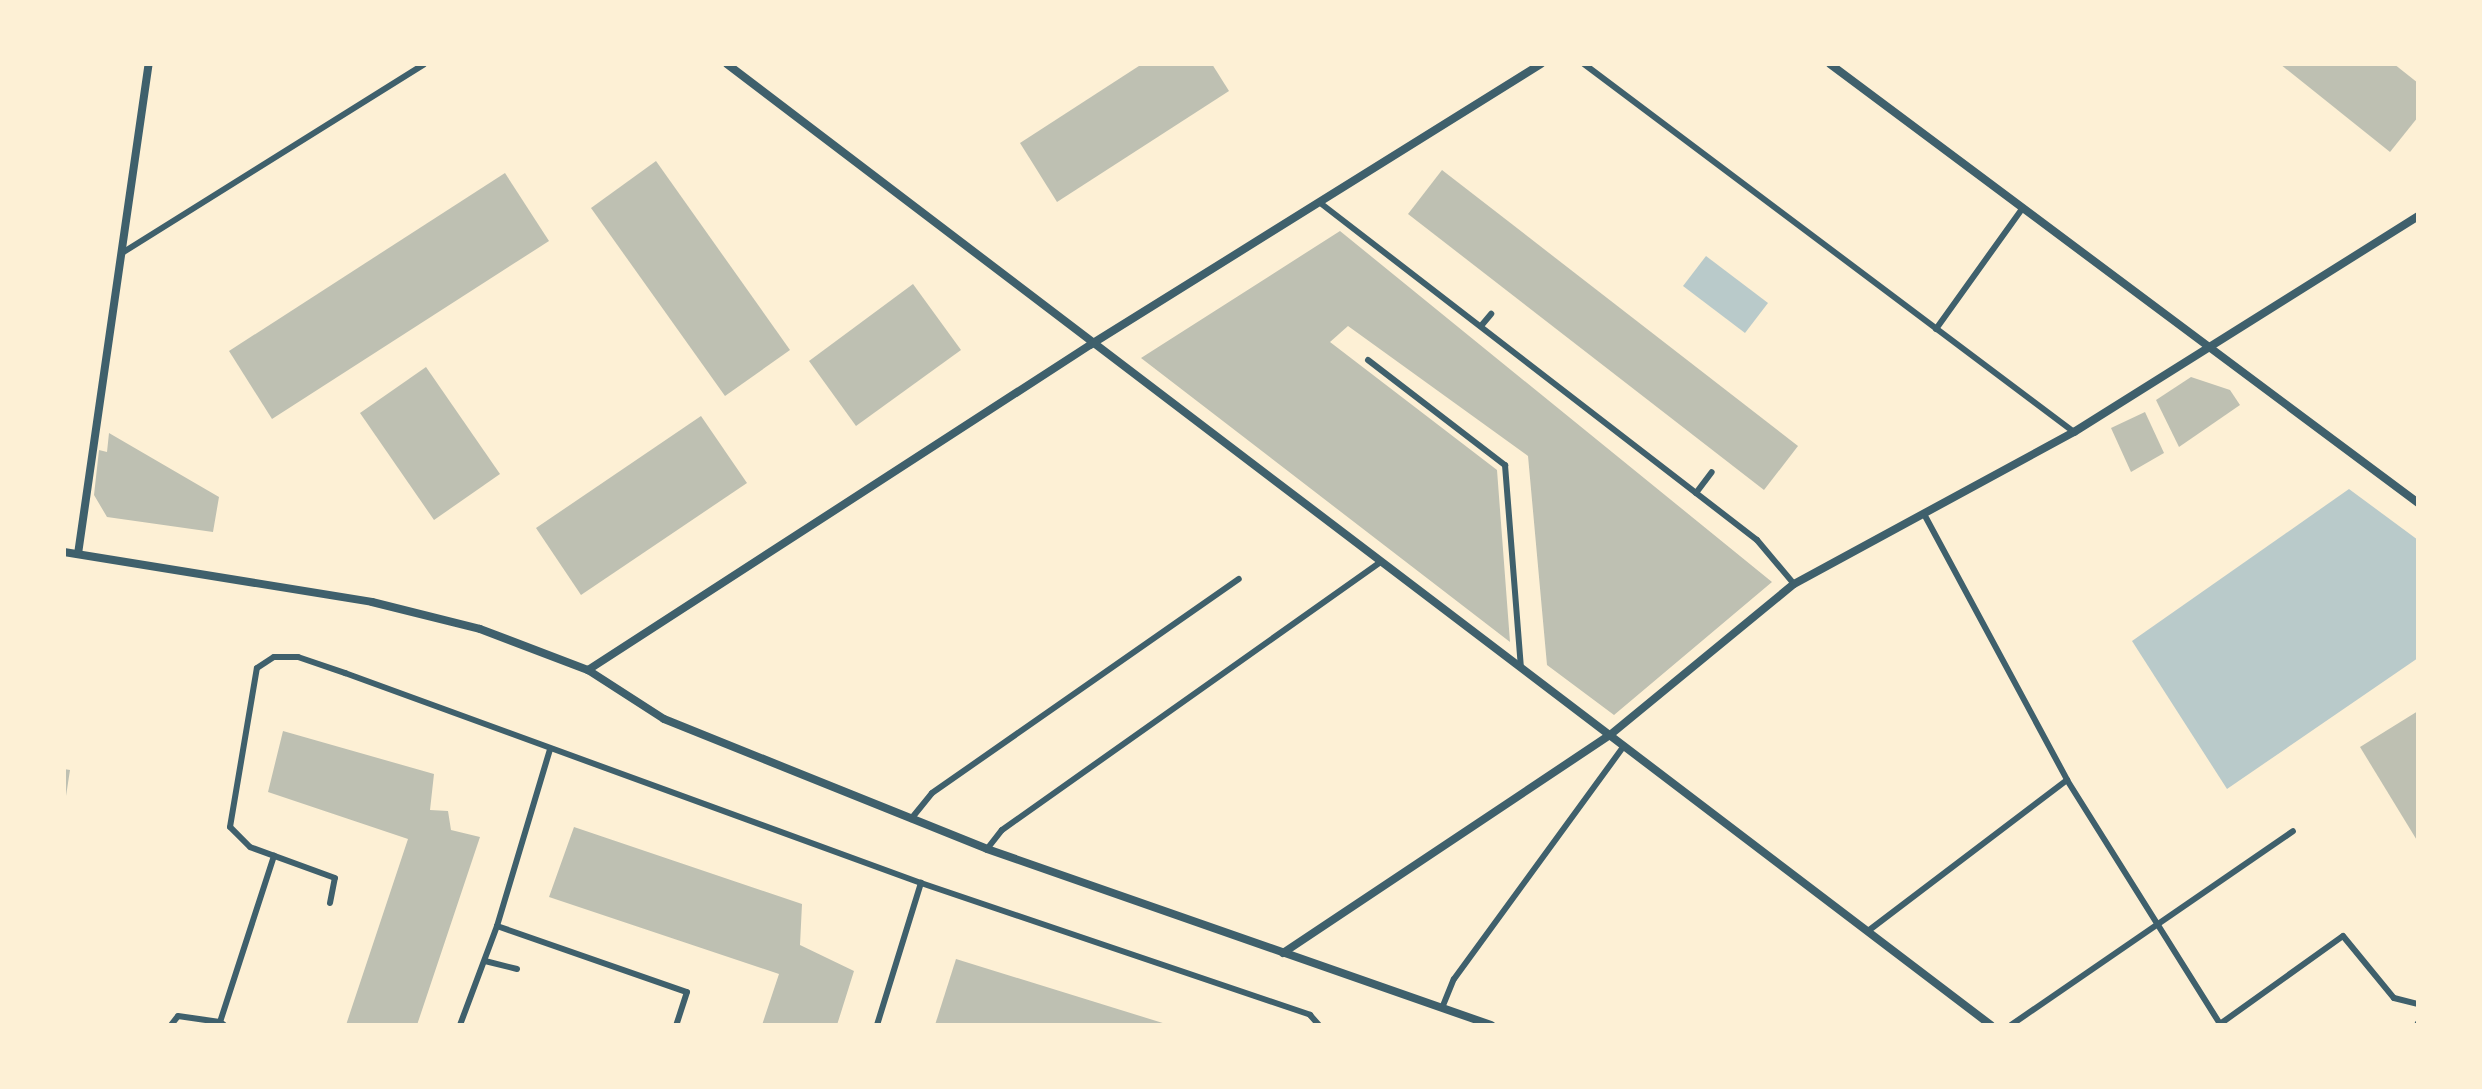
<!DOCTYPE html>
<style>
body{margin:0}
#map{position:relative;width:2482px;height:1089px;overflow:hidden;background:#fdf0d5;font-family:Raleway,sans-serif}
div>[style]{position:absolute}
.green>*{inset:0;background:#b9caca}
.building>*{inset:0;background:#bec0b2}
.service>*{height:6px;margin:-3px;padding:0 3px;transform-origin:3px;border-radius:3px;background:#3f606c}
.minor>*{height:8px;margin:-4px;padding:0 4px;transform-origin:4px;border-radius:4px;background:#3f606c}
span{translate:-50% -50%;white-space:nowrap;text-align:center;line-height:1.15;-webkit-text-stroke:6px #fdf0d5;paint-order:stroke}
.frame{position:absolute;inset:0;border:66px solid #fdf0d5;pointer-events:none}
</style>
<div id="map">
<div class="green">
<i style="clip-path:polygon(1706px 256px,1768px 303px,1745px 333px,1683px 286px)"></i>
<i style="clip-path:polygon(2349px 489px,2418px 540px,2418px 658px,2227px 789px,2132px 641px)"></i>
</div>
<div class="building">
<i style="clip-path:polygon(1142px 64px,1212px 64px,1229px 91px,1057px 202px,1020px 143px)"></i>
<i style="clip-path:polygon(2280px 64px,2394px 64px,2418px 83px,2418px 117px,2390px 152px)"></i>
<i style="clip-path:polygon(656px 161px,790px 350px,725px 396px,591px 208px)"></i>
<i style="clip-path:polygon(1442px 170px,1798px 446px,1764px 490px,1408px 214px)"></i>
<i style="clip-path:polygon(505px 173px,549px 241px,272px 419px,229px 351px)"></i>
<i style="clip-path:polygon(1340px 231px,1772px 582px,1614px 715px,1547px 665px,1528px 456px,1348px 326px,1330px 342px,1497px 470px,1510px 642px,1141px 358px)"></i>
<i style="clip-path:polygon(913px 284px,961px 350px,856px 426px,809px 361px)"></i>
<i style="clip-path:polygon(426px 367px,500px 474px,434px 520px,360px 413px)"></i>
<i style="clip-path:polygon(2191px 377px,2230px 390px,2240px 405px,2179px 447px,2156px 400px)"></i>
<i style="clip-path:polygon(2145px 412px,2164px 453px,2131px 472px,2111px 428px)"></i>
<i style="clip-path:polygon(701px 416px,747px 483px,581px 595px,536px 528px)"></i>
<i style="clip-path:polygon(109px 433px,219px 497px,213px 532px,107px 517px,94px 495px,99px 450px,107px 452px)"></i>
<i style="clip-path:polygon(2418px 711px,2418px 842px,2360px 747px)"></i>
<i style="clip-path:polygon(283px 731px,434px 774px,430px 810px,448px 811px,451px 830px,480px 837px,417px 1025px,346px 1025px,408px 839px,268px 792px)"></i>
<i style="clip-path:polygon(64px 769px,70px 770px,66px 796px,64px 796px)"></i>
<i style="clip-path:polygon(574px 827px,802px 904px,800px 945px,854px 971px,837px 1025px,762px 1025px,779px 974px,549px 897px)"></i>
<i style="clip-path:polygon(956px 959px,1166px 1024px,1165px 1025px,935px 1025px)"></i>
</div>
<div class="service">
<i style="left:1584px;top:64px;width:613px;rotate:36.91deg"></i>
<i style="left:1319px;top:202px;width:553px;rotate:37.66deg"></i>
<i style="left:1757px;top:540px;width:57px;rotate:49.9deg"></i>
<i style="left:122px;top:253px;width:356px;rotate:-32deg"></i>
<i style="left:1481px;top:326px;width:16px;rotate:-50deg"></i>
<i style="left:1936px;top:329px;width:148px;rotate:-54.4deg"></i>
<i style="left:1368px;top:360px;width:173px;rotate:37.5deg"></i>
<i style="left:1505px;top:465px;width:203px;rotate:85.5deg"></i>
<i style="left:1696px;top:493px;width:26px;rotate:-53deg"></i>
<i style="left:1924px;top:514px;width:302px;rotate:61.7deg"></i>
<i style="left:2067px;top:780px;width:288px;rotate:57.9deg"></i>
<i style="left:911px;top:819px;width:33px;rotate:-51deg"></i>
<i style="left:932px;top:793px;width:374px;rotate:-34.9deg"></i>
<i style="left:987px;top:849px;width:24px;rotate:-52deg"></i>
<i style="left:1002px;top:830px;width:463px;rotate:-35.3deg"></i>
<i style="left:330px;top:903px;width:25px;rotate:-79deg"></i>
<i style="left:335px;top:878px;width:90px;rotate:-160deg"></i>
<i style="left:250px;top:847px;width:28px;rotate:-135deg"></i>
<i style="left:230px;top:827px;width:161px;rotate:-80.4deg"></i>
<i style="left:257px;top:668px;width:20px;rotate:-33deg"></i>
<i style="left:274px;top:657px;width:24px"></i>
<i style="left:298px;top:657px;width:50px;rotate:18.8deg"></i>
<i style="left:345px;top:673px;width:613px;rotate:20.03deg"></i>
<i style="left:921px;top:883px;width:411px;rotate:18.7deg"></i>
<i style="left:1310px;top:1015px;width:13px;rotate:48deg"></i>
<i style="left:497px;top:926px;width:201px;rotate:19.2deg"></i>
<i style="left:687px;top:992px;width:35px;rotate:108deg"></i>
<i style="left:1868px;top:931px;width:250px;rotate:-37.2deg"></i>
<i style="left:485px;top:961px;width:33px;rotate:14deg"></i>
<i style="left:1442px;top:1008px;width:31px;rotate:-68deg"></i>
<i style="left:1454px;top:979px;width:288px;rotate:-53.9deg"></i>
<i style="left:2220px;top:1024px;width:151px;rotate:-35.6deg"></i>
<i style="left:2343px;top:936px;width:80px;rotate:50.6deg"></i>
<i style="left:2394px;top:998px;width:25px;rotate:14deg"></i>
<i style="left:171px;top:1025px;width:11px;rotate:-52deg"></i>
<i style="left:178px;top:1016px;width:42px;rotate:8.1deg"></i>
<i style="left:224px;top:1025px;width:5px;rotate:-143deg"></i>
<i style="left:220px;top:1022px;width:175px;rotate:-72deg"></i>
<i style="left:460px;top:1025px;width:106px;rotate:-69.5deg"></i>
<i style="left:497px;top:926px;width:185px;rotate:-73.3deg"></i>
<i style="left:877px;top:1025px;width:149px;rotate:-72.8deg"></i>
<i style="left:2011px;top:1025px;width:342px;rotate:-34.5deg"></i>
<i style="left:2417px;top:1025px;width:2px;rotate:-63deg"></i>
</div>
<div class="minor">
<i style="left:727px;top:64px;width:1588px;rotate:37.25deg"></i>
<i style="left:1830px;top:64px;width:734px;rotate:36.74deg"></i>
<i style="left:64px;top:552px;width:312px;rotate:9.2deg"></i>
<i style="left:372px;top:602px;width:111px;rotate:14deg"></i>
<i style="left:480px;top:629px;width:116px;rotate:20.8deg"></i>
<i style="left:588px;top:670px;width:90px;rotate:32.8deg"></i>
<i style="left:664px;top:719px;width:348px;rotate:21.9deg"></i>
<i style="left:987px;top:849px;width:534px;rotate:19.25deg"></i>
<i style="left:78px;top:554px;width:495px;rotate:-81.8deg"></i>
<i style="left:588px;top:670px;width:598px;rotate:-32.92deg"></i>
<i style="left:1090px;top:345px;width:531px;rotate:-31.93deg"></i>
<i style="left:1283px;top:953px;width:393px;rotate:-33.7deg"></i>
<i style="left:1610px;top:735px;width:238px;rotate:-39.4deg"></i>
<i style="left:1794px;top:584px;width:319px;rotate:-28.5deg"></i>
<i style="left:2074px;top:432px;width:406px;rotate:-32.1deg"></i>
</div>
<div class="frame"></div>
</div>
